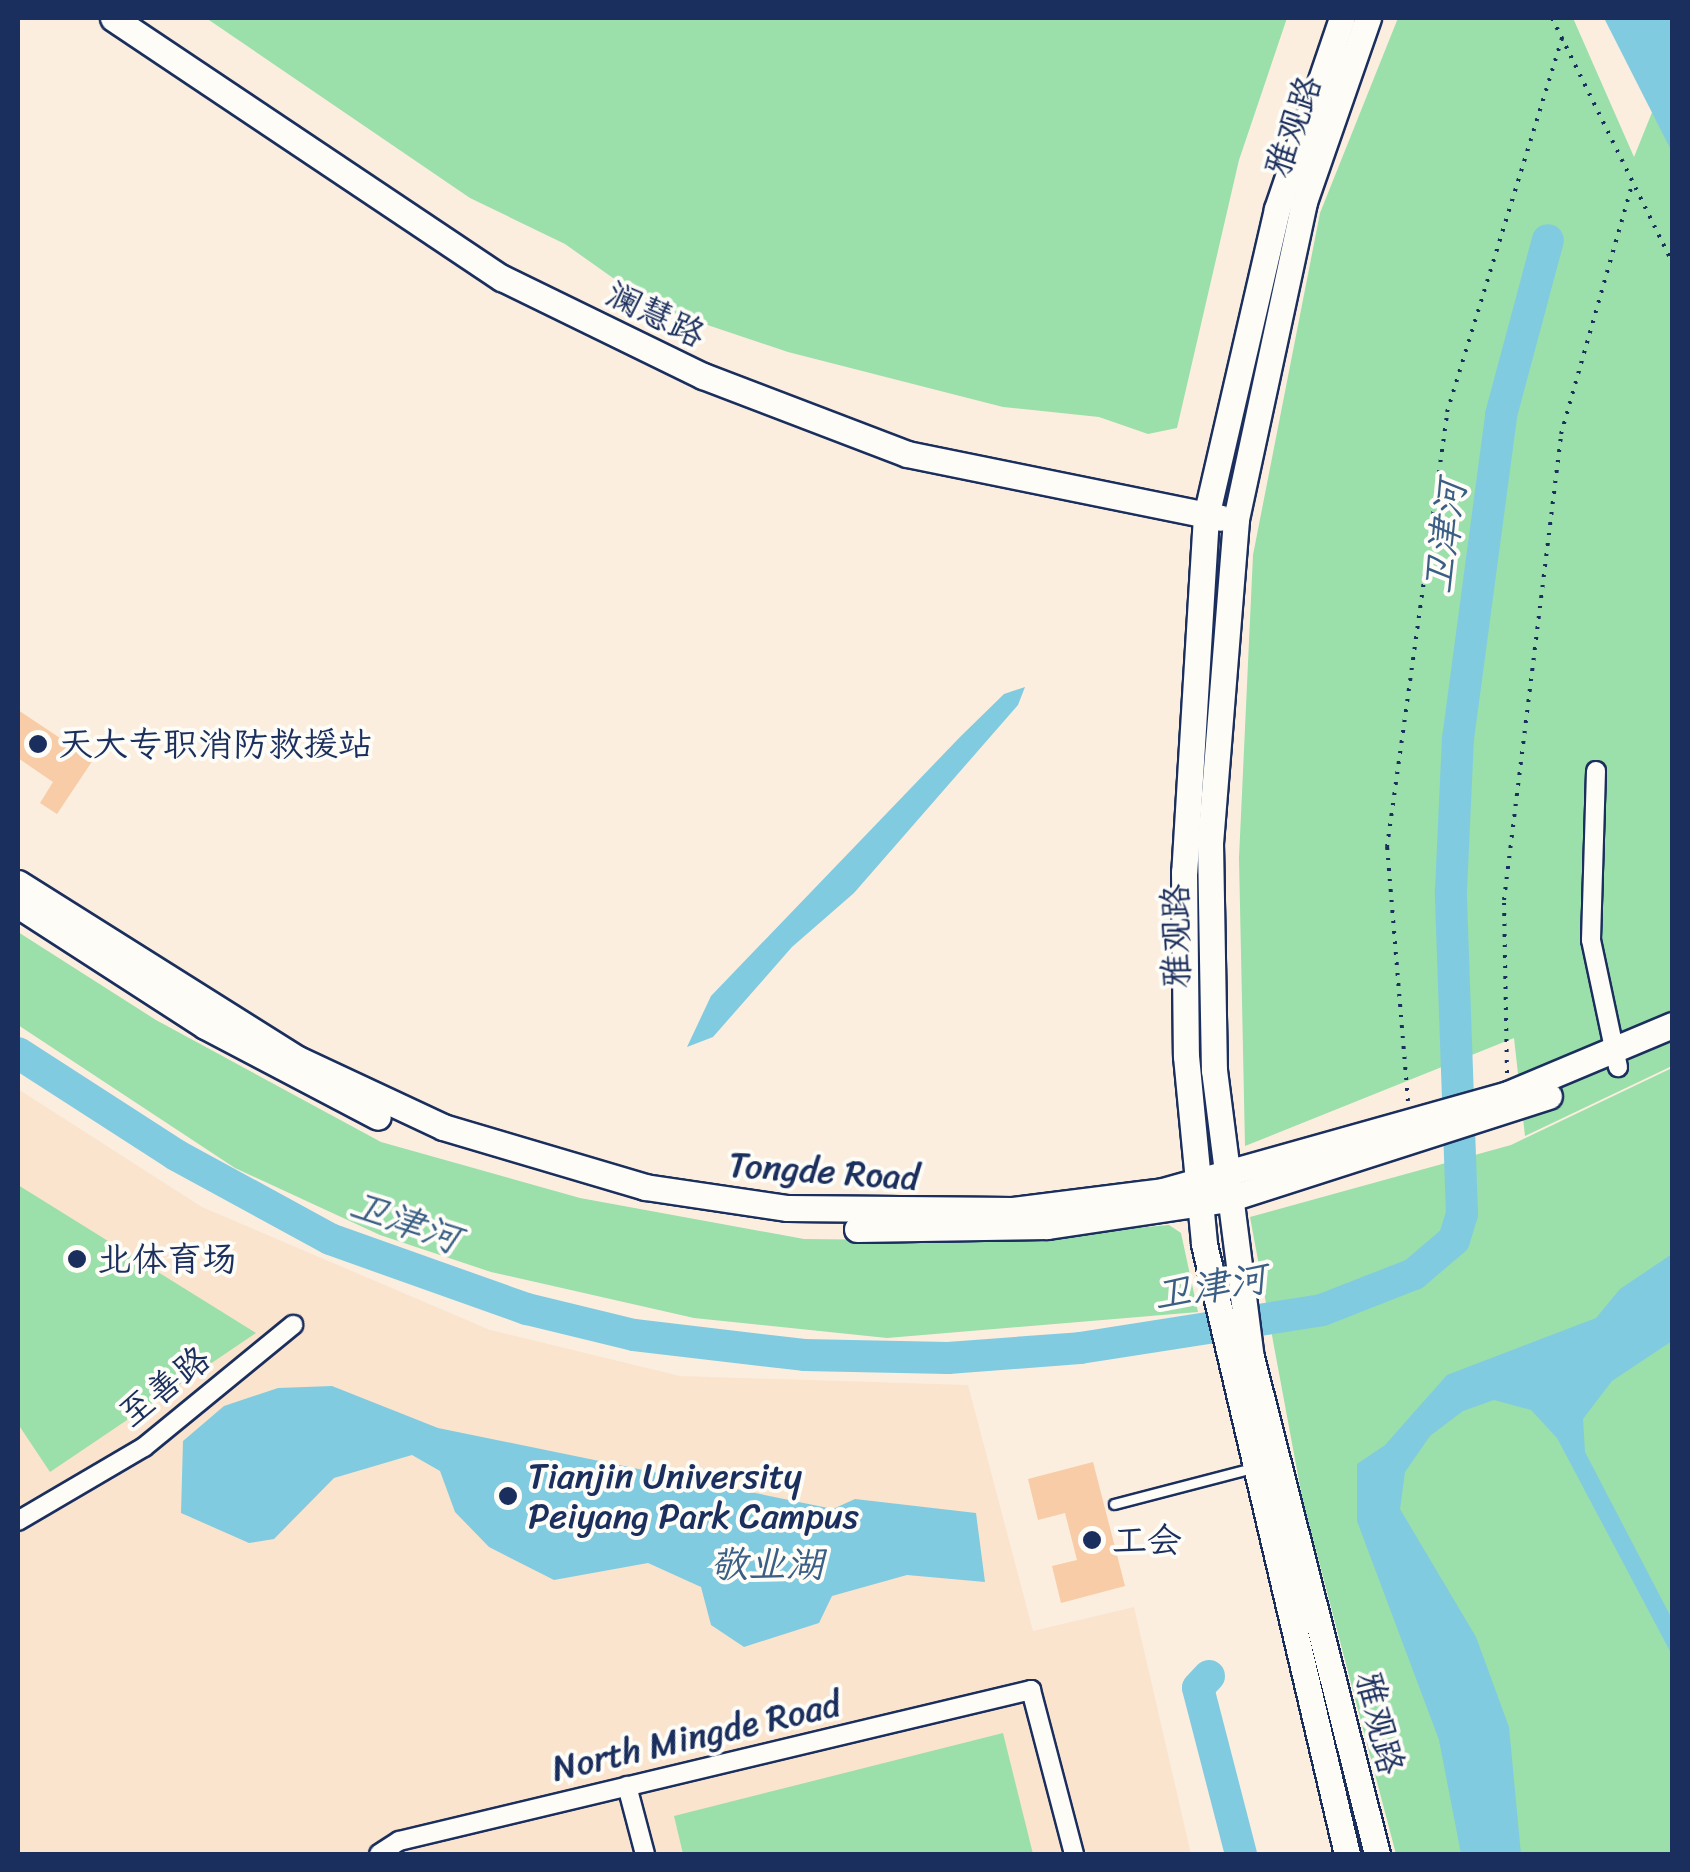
<!DOCTYPE html>
<meta charset="utf-8">
<style>
body{margin:0}
#map{position:relative;width:1690px;height:1872px;overflow:hidden;background:#fbeedf;font-family:Sriracha,"LXGW WenKai TC",sans-serif}
div>[style]{position:absolute}
.built>*{inset:0;background:#fae4ce}
.green>*{inset:0;background:#9bdfaa}
.water>*{inset:0;background:#81cbe1}
.river>*{height:32px;margin:-16px;padding:0 16px;transform-origin:16px;border-radius:16px;background:#81cbe1}
.building>*{inset:0;background:#f7cca6}
.path>*{height:4px;margin-top:-2px;transform-origin:0;background:repeating-linear-gradient(90deg,#1b2f5e 0 2.5px,transparent 0 10.5px)}
.roads{filter:drop-shadow(2px 0 #1b2f5e) drop-shadow(-2px 0 #1b2f5e) drop-shadow(0 2px #1b2f5e) drop-shadow(0 -2px #1b2f5e)}
.lane>*{height:9px;margin:-4.5px;padding:0 4.5px;transform-origin:4.5px;border-radius:4.5px;background:#fdfcf7}
.street>*{height:18px;margin:-9px;padding:0 9px;transform-origin:9px;border-radius:9px;background:#fdfcf7}
.secondary>*{height:25px;margin:-12.5px;padding:0 12.5px;transform-origin:12.5px;border-radius:12.5px;background:#fdfcf7}
.dots>*{width:28px;height:28px;translate:-50% -50%;box-sizing:border-box;border:5px solid #fdfcf7;border-radius:50%}
span{translate:-50% -50%;white-space:nowrap;text-align:center;line-height:1.15;-webkit-text-stroke:8px #fdfcf7;paint-order:stroke}
.street-label{font-size:35px;color:#1b2f5e}
.poi-label{font-size:35px;color:#1b2f5e}
.left{translate:0 -50%;text-align:left}
.water-label{font-size:38px;color:#3a5e85;font-style:italic}
.frame{position:absolute;inset:0;border:20px solid #1b2f5e;pointer-events:none}
</style>
<div id="map">
<div class="built">
<i style="clip-path:polygon(18px 1089px,202px 1207px,490px 1330px,680px 1376px,968px 1385px,1033px 1631px,1134px 1607px,1191px 1854px,18px 1854px)"></i>
</div>
<div class="green">
<i style="clip-path:polygon(206px 18px,1287px 18px,1239px 160px,1177px 428px,1148px 434px,1099px 417px,1003px 407px,788px 352px,654px 307px,565px 244px,470px 198px)"></i>
<i style="clip-path:polygon(1398px 18px,1573px 18px,1634px 157px,1672px 63px,1672px 1066px,1525px 1136px,1514px 1038px,1245px 1146px,1239px 858px,1253px 555px,1320px 213px)"></i>
<i style="clip-path:polygon(18px 932px,156px 1020px,381px 1142px,580px 1198px,804px 1239px,987px 1241px,1169px 1225px,1181px 1233px,1198px 1312px,887px 1338px,694px 1318px,491px 1272px,380px 1235px,235px 1168px,18px 1025px)"></i>
<i style="clip-path:polygon(1672px 1068px,1672px 1854px,1396px 1854px,1302px 1497px,1250px 1217px,1511px 1145px)"></i>
<i style="clip-path:polygon(18px 1185px,256px 1333px,50px 1472px,18px 1424px)"></i>
<i style="clip-path:polygon(1003px 1733px,1033px 1854px,683px 1854px,674px 1816px)"></i>
</div>
<div class="water">
<i style="clip-path:polygon(1604px 18px,1672px 18px,1672px 152px)"></i>
<i style="clip-path:polygon(1025px 687px,1018px 705px,854px 893px,792px 947px,713px 1037px,687px 1047px,711px 996px,960px 737px,1004px 694px)"></i>
<i style="clip-path:polygon(1672px 1254px,1672px 1341px,1612px 1381px,1583px 1419px,1585px 1452px,1672px 1619px,1672px 1655px,1557px 1438px,1531px 1410px,1494px 1400px,1463px 1411px,1430px 1436px,1405px 1472px,1400px 1509px,1476px 1637px,1509px 1727px,1521px 1854px,1461px 1854px,1439px 1740px,1357px 1521px,1357px 1464px,1385px 1445px,1447px 1375px,1596px 1318px,1620px 1289px)"></i>
<i style="clip-path:polygon(332px 1386px,438px 1428px,833px 1509px,855px 1499px,976px 1513px,985px 1582px,907px 1575px,832px 1596px,819px 1623px,744px 1647px,711px 1625px,701px 1587px,648px 1563px,554px 1580px,489px 1547px,455px 1512px,440px 1471px,412px 1455px,334px 1478px,274px 1539px,249px 1543px,181px 1513px,183px 1441px,224px 1406px,278px 1388px)"></i>
</div>
<div class="river">
<i style="left:18px;top:1053px;width:188px;rotate:32.8deg"></i>
<i style="left:176px;top:1155px;width:175px;rotate:28.6deg"></i>
<i style="left:330px;top:1239px;width:209px;rotate:19.6deg"></i>
<i style="left:527px;top:1309px;width:110px;rotate:13.7deg"></i>
<i style="left:634px;top:1335px;width:171px;rotate:6.7deg"></i>
<i style="left:804px;top:1355px;width:144px;rotate:1.2deg"></i>
<i style="left:948px;top:1358px;width:132px;rotate:-4.3deg"></i>
<i style="left:1080px;top:1348px;width:245px;rotate:-8.9deg"></i>
<i style="left:1322px;top:1310px;width:99px;rotate:-21.4deg"></i>
<i style="left:1414px;top:1274px;width:52px;rotate:-40.4deg"></i>
<i style="left:1454px;top:1240px;width:27px;rotate:-73deg"></i>
<i style="left:1462px;top:1214px;width:323px;rotate:-92deg"></i>
<i style="left:1451px;top:891px;width:152px;rotate:-87.4deg"></i>
<i style="left:1458px;top:739px;width:327px;rotate:-82.4deg"></i>
<i style="left:1501px;top:415px;width:181px;rotate:-75deg"></i>
<i style="left:1209px;top:1676px;width:16px;rotate:133deg"></i>
<i style="left:1198px;top:1688px;width:171px;rotate:75.5deg"></i>
</div>
<div class="building">
<i style="clip-path:polygon(18px 710px,93px 760px,57px 814px,40px 803px,53px 782px,18px 758px)"></i>
<i style="clip-path:polygon(1093px 1462px,1125px 1586px,1061px 1603px,1052px 1566px,1077px 1560px,1065px 1513px,1038px 1520px,1028px 1479px)"></i>
</div>
<div class="path">
<i style="left:1552px;top:18px;width:272px;rotate:63.8deg"></i>
<i style="left:1507px;top:1073px;width:173px;rotate:-91deg"></i>
<i style="left:1504px;top:900px;width:469px;rotate:-83deg"></i>
<i style="left:1561px;top:434px;width:262px;rotate:-74.1deg"></i>
<i style="left:1408px;top:1101px;width:255px;rotate:-94.7deg"></i>
<i style="left:1387px;top:847px;width:439px;rotate:-82.1deg"></i>
<i style="left:1447px;top:412px;width:391px;rotate:-72.9deg"></i>
</div>
<div class="roads">
<div class="lane">
<i style="left:1114px;top:1504px;width:143px;rotate:-14.6deg"></i>
</div>
<div class="street">
<i style="left:1596px;top:771px;width:169px;rotate:91.7deg"></i>
<i style="left:1591px;top:940px;width:130px;rotate:78deg"></i>
<i style="left:18px;top:1521px;width:146px;rotate:-30.4deg"></i>
<i style="left:144px;top:1447px;width:193px;rotate:-39.3deg"></i>
<i style="left:627px;top:1786px;width:70px;rotate:75.2deg"></i>
<i style="left:379px;top:1854px;width:24px;rotate:-33deg"></i>
<i style="left:399px;top:1841px;width:650px;rotate:-13.44deg"></i>
<i style="left:1031px;top:1690px;width:170px;rotate:75.3deg"></i>
</div>
<div class="secondary">
<i style="left:113px;top:18px;width:468px;rotate:33.8deg"></i>
<i style="left:502px;top:278px;width:224px;rotate:26deg"></i>
<i style="left:703px;top:376px;width:218px;rotate:20.9deg"></i>
<i style="left:907px;top:454px;width:320px;rotate:11.5deg"></i>
<i style="left:1342px;top:18px;width:202px;rotate:108.8deg"></i>
<i style="left:1277px;top:209px;width:315px;rotate:103deg"></i>
<i style="left:1206px;top:516px;width:357px;rotate:93.5deg"></i>
<i style="left:1184px;top:872px;width:184px;rotate:89.4deg"></i>
<i style="left:1186px;top:1056px;width:189px;rotate:84.5deg"></i>
<i style="left:1204px;top:1244px;width:627px;rotate:76.81deg"></i>
<i style="left:1368px;top:18px;width:195px;rotate:109.2deg"></i>
<i style="left:1304px;top:202px;width:325px;rotate:102.1deg"></i>
<i style="left:1236px;top:520px;width:324px;rotate:94.6deg"></i>
<i style="left:1210px;top:843px;width:227px;rotate:89deg"></i>
<i style="left:1214px;top:1070px;width:289px;rotate:82.7deg"></i>
<i style="left:1251px;top:1357px;width:513px;rotate:75.77deg"></i>
<i style="left:18px;top:883px;width:331px;rotate:32.2deg"></i>
<i style="left:298px;top:1059px;width:160px;rotate:25.1deg"></i>
<i style="left:443px;top:1127px;width:211px;rotate:16.5deg"></i>
<i style="left:645px;top:1187px;width:144px;rotate:8.4deg"></i>
<i style="left:787px;top:1208px;width:226px;rotate:0.5deg"></i>
<i style="left:1013px;top:1210px;width:151px;rotate:-7.2deg"></i>
<i style="left:1163px;top:1191px;width:358px;rotate:-15.7deg"></i>
<i style="left:1508px;top:1094px;width:178px;rotate:-22.8deg"></i>
<i style="left:18px;top:905px;width:223px;rotate:32.9deg"></i>
<i style="left:205px;top:1026px;width:195px;rotate:27.7deg"></i>
<i style="left:857px;top:1229px;width:190px;rotate:-0.9deg"></i>
<i style="left:1047px;top:1226px;width:183px;rotate:-8.5deg"></i>
<i style="left:1228px;top:1199px;width:337px;rotate:-17.8deg"></i>
</div>
</div>
<div class="dots">
<i style="left:38px;top:744px;background:#1b2f5e"></i>
<i style="left:77px;top:1259px;background:#1b2f5e"></i>
<i style="left:508px;top:1496px;background:#1b2f5e"></i>
<i style="left:1092px;top:1540px;background:#1b2f5e"></i>
</div>
<div class="street-label">
<span style="left:1293px;top:126px;rotate:-71deg">雅观路</span>
<span style="left:656px;top:314px;rotate:26deg">澜慧路</span>
<span style="left:1176px;top:936px;rotate:-91deg">雅观路</span>
<span style="left:824px;top:1171px;rotate:4deg">Tongde Road</span>
<span style="left:164px;top:1386px;rotate:-38deg">至善路</span>
<span style="left:1380px;top:1723px;rotate:76deg">雅观路</span>
<span style="left:696px;top:1736px;rotate:-13deg">North Mingde Road</span>
</div>
<div class="poi-label">
<span class="left" style="left:58px;top:744px">天大专职消防救援站</span>
<span class="left" style="left:97px;top:1259px">北体育场</span>
<span class="left" style="left:528px;top:1496px">Tianjin University<br>Peiyang Park Campus</span>
<span class="left" style="left:1112px;top:1540px">工会</span>
</div>
<div class="water-label">
<span style="left:1445px;top:537px;rotate:-82deg">卫津河</span>
<span style="left:405px;top:1222px;rotate:20deg">卫津河</span>
<span style="left:1210px;top:1287px;rotate:-9deg">卫津河</span>
<span style="left:767px;top:1565px">敬业湖</span>
</div>
<div class="frame"></div>
</div>
